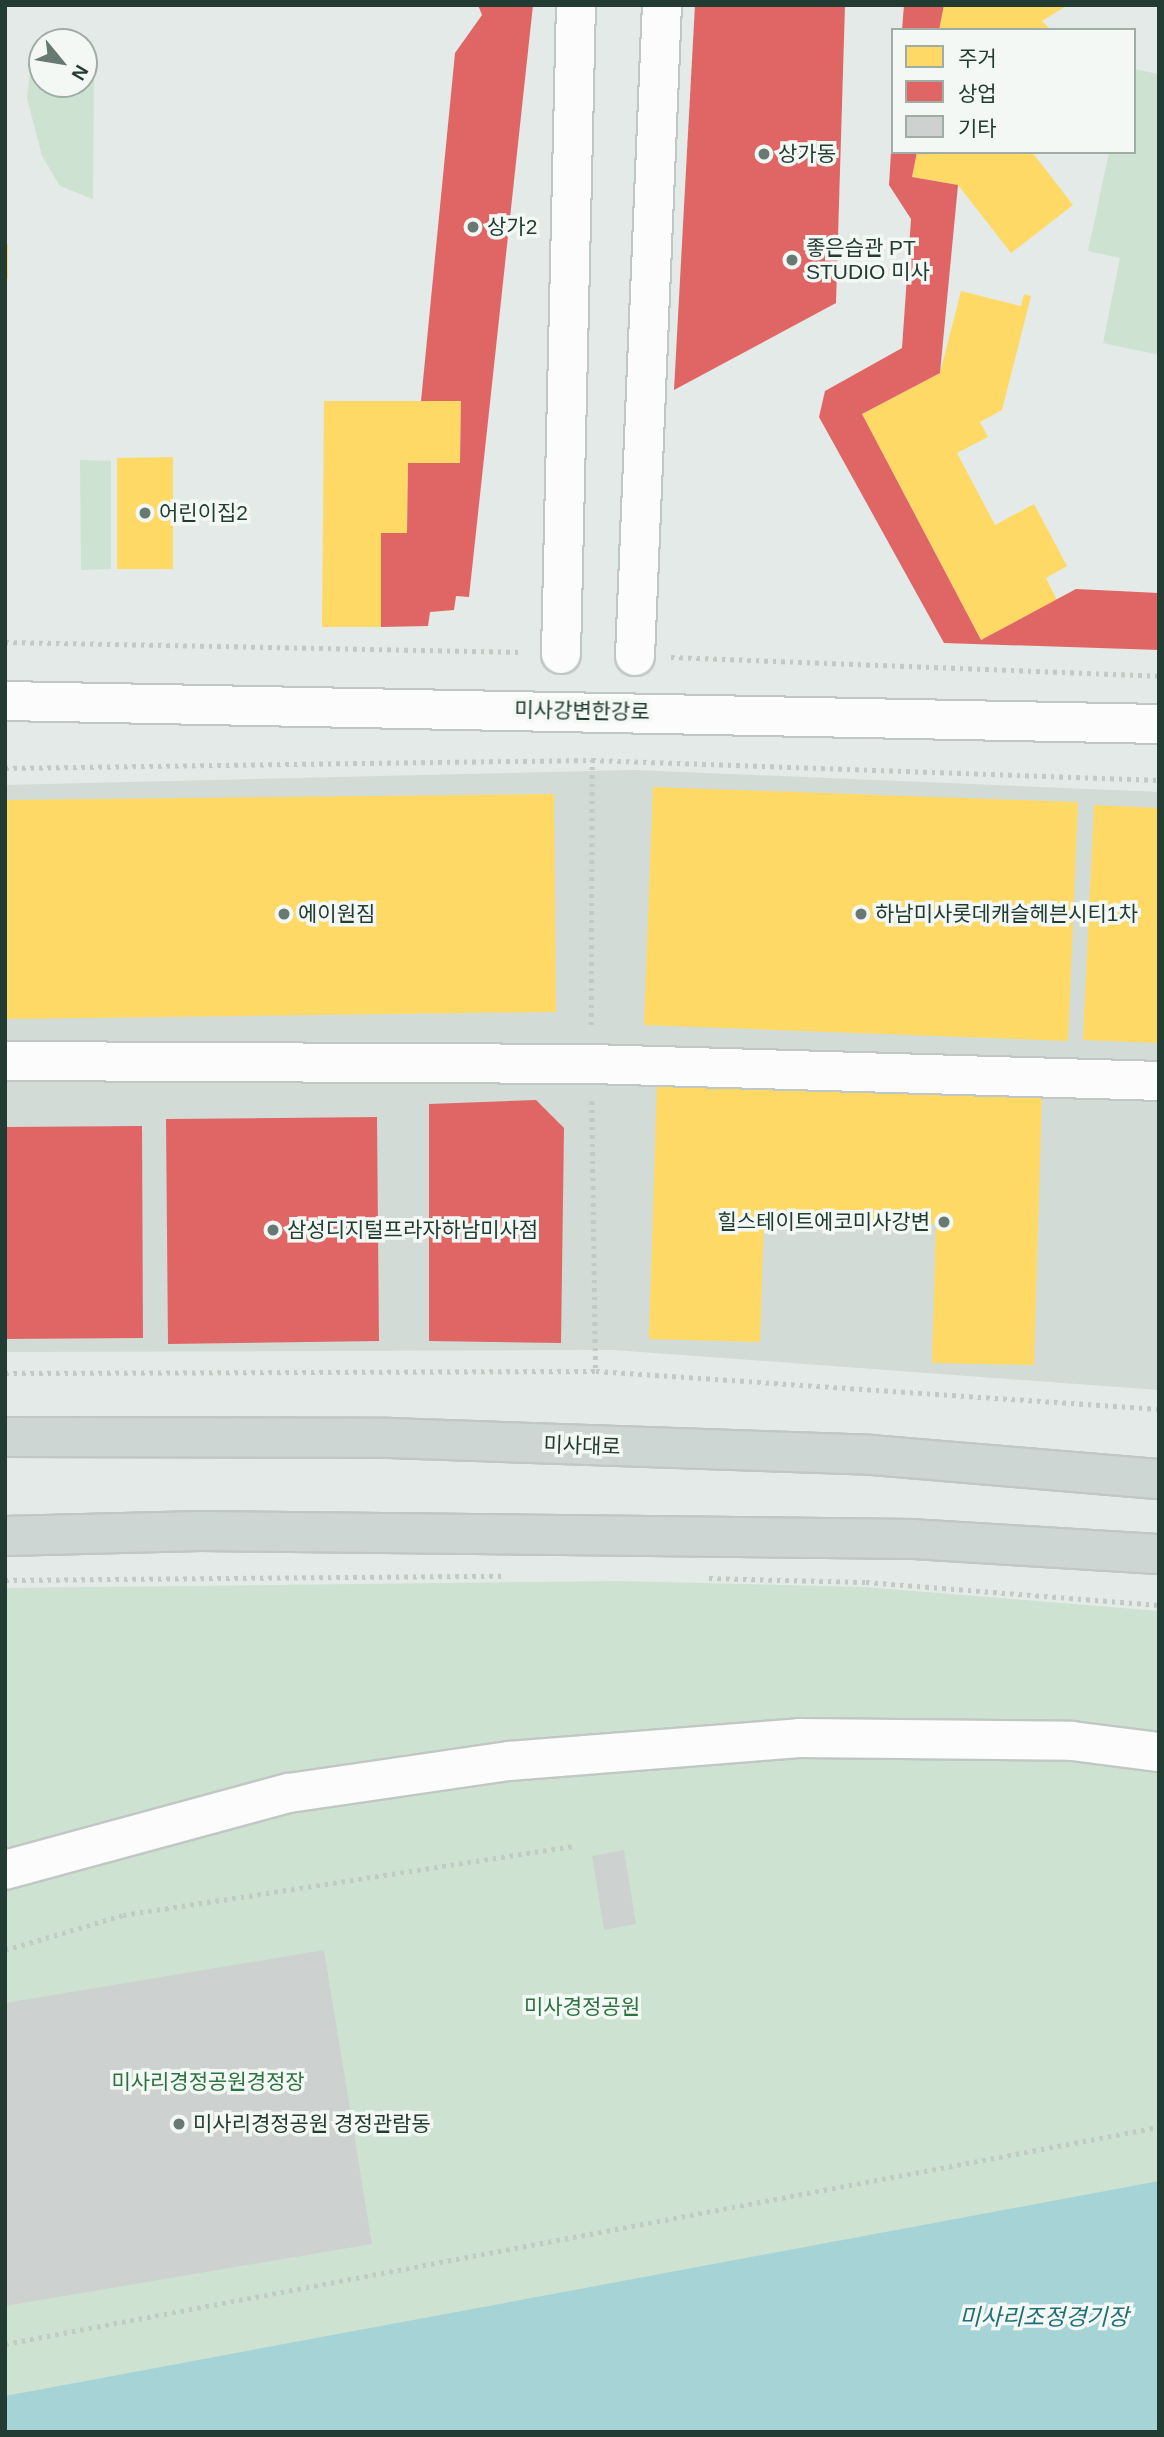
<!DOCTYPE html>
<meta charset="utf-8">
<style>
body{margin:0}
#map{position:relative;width:1164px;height:2437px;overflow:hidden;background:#e4eae7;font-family:Helvetica,"Noto Sans KR",sans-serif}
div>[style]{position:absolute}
.built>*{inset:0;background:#d2dbd6}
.green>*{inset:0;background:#cee2d2}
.water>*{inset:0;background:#a6d4d6}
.homes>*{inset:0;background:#ffd966}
.shops>*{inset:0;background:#e06666}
.building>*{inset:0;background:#cdd2d0}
.path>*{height:4.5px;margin-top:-2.25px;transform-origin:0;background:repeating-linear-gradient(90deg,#c1cac5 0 3.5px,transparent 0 8.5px)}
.roads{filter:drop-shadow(2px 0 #c1c7c4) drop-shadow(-2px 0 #c1c7c4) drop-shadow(0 2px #c1c7c4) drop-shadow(0 -2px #c1c7c4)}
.minor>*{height:38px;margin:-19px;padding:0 19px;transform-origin:19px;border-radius:19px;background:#fbfcfb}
.major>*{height:38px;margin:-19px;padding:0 19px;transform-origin:19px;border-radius:19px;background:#ced6d3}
.dots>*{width:19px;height:19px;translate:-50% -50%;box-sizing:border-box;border:4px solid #f3f8f5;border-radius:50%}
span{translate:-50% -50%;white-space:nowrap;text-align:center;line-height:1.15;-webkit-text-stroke:7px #f3f8f5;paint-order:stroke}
.poi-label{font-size:21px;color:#233c33}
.left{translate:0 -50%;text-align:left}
.right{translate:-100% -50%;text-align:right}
.street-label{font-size:21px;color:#233c33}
.park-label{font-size:21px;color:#2e7241}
.water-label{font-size:23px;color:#1f7076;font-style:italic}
.frame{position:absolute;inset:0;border:7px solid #233c33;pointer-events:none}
.legend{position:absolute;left:891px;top:28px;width:245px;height:126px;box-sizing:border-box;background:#f3f8f5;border:2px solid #a0ada7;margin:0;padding:9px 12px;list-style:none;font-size:21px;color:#233c33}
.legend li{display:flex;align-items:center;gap:14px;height:35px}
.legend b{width:35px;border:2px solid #a0ada7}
.north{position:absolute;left:28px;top:28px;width:70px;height:70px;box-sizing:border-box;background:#f3f8f5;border:2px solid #a0ada7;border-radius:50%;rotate:120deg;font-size:19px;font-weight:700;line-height:28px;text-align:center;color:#233c33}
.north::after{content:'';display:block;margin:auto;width:24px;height:32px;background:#677972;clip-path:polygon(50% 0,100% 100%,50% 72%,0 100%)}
</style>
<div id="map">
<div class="built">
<i style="clip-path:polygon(634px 770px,1159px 792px,1159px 1390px,614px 1350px,5px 1352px,5px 785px)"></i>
</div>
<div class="green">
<i style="clip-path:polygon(1134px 69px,1159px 74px,1159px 355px,1103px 343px,1120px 258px,1088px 251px,1109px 152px,1134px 152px)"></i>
<i style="clip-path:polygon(30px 71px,42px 72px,42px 84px,84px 84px,84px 73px,94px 74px,93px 199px,60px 186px,42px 156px,27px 98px)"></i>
<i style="clip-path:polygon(80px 460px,111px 461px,111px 569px,81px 570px)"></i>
<i style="clip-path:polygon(618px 1581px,865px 1587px,1159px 1611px,1159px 2432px,5px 2432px,5px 1588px)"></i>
</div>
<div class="water">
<i style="clip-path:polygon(1159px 2181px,1159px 2432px,5px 2432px,5px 2396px)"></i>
</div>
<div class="homes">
<i style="clip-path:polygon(944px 5px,1068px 5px,1042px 21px,1051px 30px,939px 30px)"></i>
<i style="clip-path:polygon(917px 152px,1032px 152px,1073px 205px,1011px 253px,958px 185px,912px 177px)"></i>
<i style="clip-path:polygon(5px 244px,8px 244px,8px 279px,5px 279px)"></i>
<i style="clip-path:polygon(961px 291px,1021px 306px,1024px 294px,1031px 296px,1002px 410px,980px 422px,988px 437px,957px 453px,995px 525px,1034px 504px,1067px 566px,1046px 578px,1057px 600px,981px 640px,862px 414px,940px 373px)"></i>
<i style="clip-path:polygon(324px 401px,461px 401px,460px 463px,408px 463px,407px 533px,381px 533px,381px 627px,322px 627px)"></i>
<i style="clip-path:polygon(173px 457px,173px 569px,117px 569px,117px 458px)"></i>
<i style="clip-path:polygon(653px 787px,1078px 802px,1068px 1041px,644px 1025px)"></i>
<i style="clip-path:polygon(554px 794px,556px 1012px,5px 1019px,5px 800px)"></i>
<i style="clip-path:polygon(1094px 805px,1159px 808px,1159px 1043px,1083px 1040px)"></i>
<i style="clip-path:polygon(657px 1081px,1042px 1091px,1034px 1365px,932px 1363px,936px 1224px,764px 1219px,760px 1342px,649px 1339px)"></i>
</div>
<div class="shops">
<i style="clip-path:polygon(478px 5px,533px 5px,469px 597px,456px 596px,454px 610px,430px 612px,428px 626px,381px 627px,381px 533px,407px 533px,408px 463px,460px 463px,461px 401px,421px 401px,455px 53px,482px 15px)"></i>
<i style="clip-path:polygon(695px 5px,845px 5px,836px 303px,674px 390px)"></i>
<i style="clip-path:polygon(904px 5px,944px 5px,939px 30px,902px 30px)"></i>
<i style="clip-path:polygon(891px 152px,917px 152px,912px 177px,958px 185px,940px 373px,862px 414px,981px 640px,1076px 589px,1159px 593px,1159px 650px,944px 643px,819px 417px,825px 391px,902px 348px,911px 219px,889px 185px)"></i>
<i style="clip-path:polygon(536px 1100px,564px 1128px,561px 1343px,429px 1341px,429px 1104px)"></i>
<i style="clip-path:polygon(377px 1117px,379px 1341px,168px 1344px,166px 1119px)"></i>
<i style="clip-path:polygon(142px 1126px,143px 1338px,5px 1339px,5px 1127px)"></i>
</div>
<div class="building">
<i style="clip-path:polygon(624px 1850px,636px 1924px,604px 1930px,592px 1856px)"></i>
<i style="clip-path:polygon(324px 1950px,372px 2244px,5px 2306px,5px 2003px)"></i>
</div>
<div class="path">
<i style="left:5px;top:642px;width:517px;rotate:1.11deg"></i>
<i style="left:671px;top:657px;width:488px;rotate:2.2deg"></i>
<i style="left:5px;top:768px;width:587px;rotate:-0.78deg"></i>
<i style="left:592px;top:760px;width:567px;rotate:2.02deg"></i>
<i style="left:591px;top:1025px;width:265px;rotate:-89.8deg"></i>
<i style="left:592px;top:1101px;width:270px;rotate:89.2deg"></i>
<i style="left:5px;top:1373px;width:591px;rotate:-0.19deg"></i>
<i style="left:596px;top:1371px;width:564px;rotate:3.86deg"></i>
<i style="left:709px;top:1578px;width:157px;rotate:1.5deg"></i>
<i style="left:866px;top:1582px;width:294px;rotate:4.5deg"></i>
<i style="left:5px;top:1580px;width:499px;rotate:-0.5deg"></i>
<i style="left:5px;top:1950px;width:123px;rotate:-16.5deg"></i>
<i style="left:123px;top:1915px;width:454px;rotate:-8.7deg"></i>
<i style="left:5px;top:2344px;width:1174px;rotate:-10.65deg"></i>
</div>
<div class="roads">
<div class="minor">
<i style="left:561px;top:654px;width:649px;rotate:-88.68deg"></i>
<i style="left:635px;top:656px;width:652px;rotate:-87.63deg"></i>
<i style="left:5px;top:701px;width:1154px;rotate:1.14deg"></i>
<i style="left:5px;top:1061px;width:586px;rotate:0.29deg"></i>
<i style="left:591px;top:1064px;width:568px;rotate:1.71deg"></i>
<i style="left:5px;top:1870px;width:294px;rotate:-15.2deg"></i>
<i style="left:289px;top:1793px;width:222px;rotate:-8.3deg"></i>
<i style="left:509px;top:1761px;width:291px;rotate:-4.5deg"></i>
<i style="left:799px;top:1738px;width:273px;rotate:0.6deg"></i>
<i style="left:1072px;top:1741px;width:88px;rotate:7.2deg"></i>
</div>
<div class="major">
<i style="left:5px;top:1437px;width:384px;rotate:0.1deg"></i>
<i style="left:389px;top:1438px;width:482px;rotate:2deg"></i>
<i style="left:871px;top:1455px;width:289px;rotate:4.8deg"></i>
<i style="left:5px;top:1536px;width:195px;rotate:-1.5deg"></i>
<i style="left:200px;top:1531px;width:713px;rotate:0.64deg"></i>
<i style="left:913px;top:1539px;width:246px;rotate:3.5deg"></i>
</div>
</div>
<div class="dots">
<i style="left:764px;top:154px;background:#677972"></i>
<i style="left:473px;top:227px;background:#677972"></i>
<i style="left:792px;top:260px;background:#677972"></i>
<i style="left:145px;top:513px;background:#677972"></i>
<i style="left:284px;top:914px;background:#677972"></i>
<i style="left:861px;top:914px;background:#677972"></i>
<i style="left:944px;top:1222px;background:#677972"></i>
<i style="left:273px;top:1230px;background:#677972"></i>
<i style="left:179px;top:2124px;background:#677972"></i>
</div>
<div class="poi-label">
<span class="left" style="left:778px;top:154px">상가동</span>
<span class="left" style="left:487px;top:227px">상가2</span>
<span class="left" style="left:806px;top:260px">좋은습관 PT<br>STUDIO 미사</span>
<span class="left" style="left:159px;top:513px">어린이집2</span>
<span class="left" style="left:298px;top:914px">에이원짐</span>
<span class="left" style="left:875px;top:914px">하남미사롯데캐슬헤븐시티1차</span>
<span class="right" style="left:930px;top:1222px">힐스테이트에코미사강변</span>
<span class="left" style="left:287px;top:1230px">삼성디지털프라자하남미사점</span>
<span class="left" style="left:193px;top:2124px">미사리경정공원 경정관람동</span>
</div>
<div class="street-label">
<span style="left:582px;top:711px;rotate:1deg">미사강변한강로</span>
<span style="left:582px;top:1446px;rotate:2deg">미사대로</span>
</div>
<div class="park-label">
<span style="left:582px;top:2007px">미사경정공원</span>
<span style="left:208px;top:2082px">미사리경정공원경정장</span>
</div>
<div class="water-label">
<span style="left:1044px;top:2317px">미사리조정경기장</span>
</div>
<div class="frame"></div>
<ul class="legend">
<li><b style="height:19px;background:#ffd966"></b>주거</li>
<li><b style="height:19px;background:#e06666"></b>상업</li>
<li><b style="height:19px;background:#cdd2d0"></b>기타</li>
</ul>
<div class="north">N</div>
</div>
